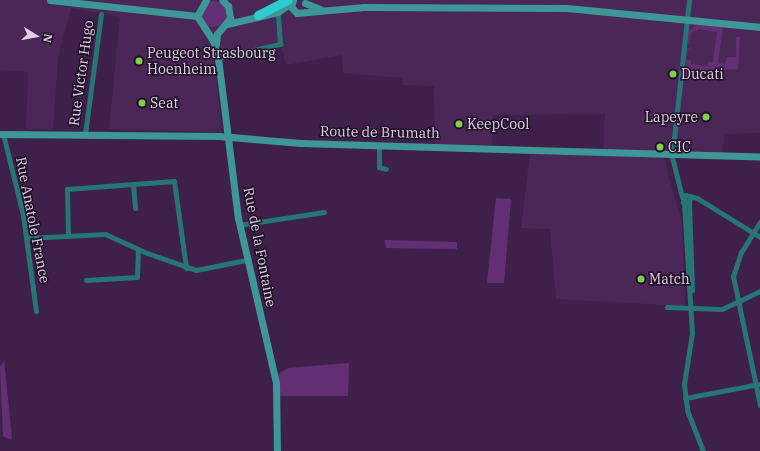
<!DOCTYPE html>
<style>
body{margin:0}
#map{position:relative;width:760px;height:451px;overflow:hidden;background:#3f204b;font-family:"IBM Plex Serif",serif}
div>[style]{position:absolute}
.built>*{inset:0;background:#4b2758}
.green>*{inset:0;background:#622f75}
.round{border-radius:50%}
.street>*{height:5px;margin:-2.5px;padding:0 2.5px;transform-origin:2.5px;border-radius:2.5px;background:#277575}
.secondary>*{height:7px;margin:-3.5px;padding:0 3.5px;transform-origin:3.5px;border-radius:3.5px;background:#3e9797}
.highway>*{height:9px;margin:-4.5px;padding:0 4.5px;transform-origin:4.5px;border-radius:4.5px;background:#2dcdce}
.dots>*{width:11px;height:11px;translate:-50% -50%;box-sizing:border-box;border:2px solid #1e1124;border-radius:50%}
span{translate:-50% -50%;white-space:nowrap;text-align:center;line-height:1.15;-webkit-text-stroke:3px #1e1124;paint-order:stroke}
.poi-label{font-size:14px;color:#e1cee9}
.left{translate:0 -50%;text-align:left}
.right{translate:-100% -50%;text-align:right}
.street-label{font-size:14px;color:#e1cee9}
.north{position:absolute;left:16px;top:16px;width:40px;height:40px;-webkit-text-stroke:3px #1e1124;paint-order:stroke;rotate:101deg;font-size:11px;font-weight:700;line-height:16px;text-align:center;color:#e1cee9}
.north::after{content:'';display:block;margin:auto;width:14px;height:18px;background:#e1cee9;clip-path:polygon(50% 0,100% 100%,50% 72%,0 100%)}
</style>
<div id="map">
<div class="built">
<i style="clip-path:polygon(0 0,760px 0,760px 133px,724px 134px,722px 154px,663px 156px,682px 223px,685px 306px,556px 299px,550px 229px,521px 228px,530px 154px,603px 155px,605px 114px,493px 115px,492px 145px,435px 144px,434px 86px,403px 85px,403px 78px,343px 73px,342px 55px,286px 65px,282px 48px,214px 60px,222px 132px,109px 129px,120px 17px,71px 8px,58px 58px,53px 129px,26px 129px,28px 72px,0 70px)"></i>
</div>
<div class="green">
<i class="round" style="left:200px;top:1px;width:26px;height:26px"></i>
<i style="clip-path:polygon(697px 25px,723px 27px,718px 63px,725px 64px,727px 57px,736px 57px,736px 37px,740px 37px,738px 69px,688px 71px,687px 77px,684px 75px,687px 50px,688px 48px,691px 49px,688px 49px,686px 59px,691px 60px,691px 64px,708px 66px,708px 62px,713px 62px,717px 32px,699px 29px,691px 33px,689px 42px,692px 44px,688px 43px,689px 31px)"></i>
<i style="clip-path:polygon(496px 198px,511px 199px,504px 283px,487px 283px)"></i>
<i style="clip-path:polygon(385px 240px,457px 242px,457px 249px,386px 248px)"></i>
<i style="clip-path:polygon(4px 360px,12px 438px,11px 440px,3px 436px,0 367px)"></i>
<i style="clip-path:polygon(349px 363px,348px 396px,279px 396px,278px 374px,288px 368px)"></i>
</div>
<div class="street">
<i style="left:218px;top:58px;width:64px;rotate:-12.7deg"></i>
<i style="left:280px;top:44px;width:32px;rotate:-94deg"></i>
<i style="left:3px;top:134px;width:83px;rotate:76.1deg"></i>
<i style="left:23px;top:215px;width:97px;rotate:82.3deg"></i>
<i style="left:85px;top:134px;width:121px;rotate:-82.4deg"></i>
<i style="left:379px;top:146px;width:21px;rotate:90deg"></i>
<i style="left:379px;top:167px;width:7px;rotate:16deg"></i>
<i style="left:133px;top:184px;width:24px;rotate:85deg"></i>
<i style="left:690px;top:196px;width:7px;rotate:98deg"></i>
<i style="left:689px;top:203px;width:6px;rotate:-171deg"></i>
<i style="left:683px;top:202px;width:7px;rotate:-74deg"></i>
<i style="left:685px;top:195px;width:12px;rotate:14deg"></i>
<i style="left:697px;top:198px;width:74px;rotate:31.8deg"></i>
<i style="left:682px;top:197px;width:41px;rotate:-104deg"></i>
<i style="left:672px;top:157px;width:158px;rotate:-83.8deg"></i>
<i style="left:684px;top:203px;width:130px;rotate:86.5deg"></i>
<i style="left:692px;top:333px;width:52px;rotate:98.9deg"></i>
<i style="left:684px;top:384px;width:26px;rotate:83deg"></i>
<i style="left:687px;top:410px;width:44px;rotate:68.7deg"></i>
<i style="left:689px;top:203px;width:87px;rotate:88deg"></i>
<i style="left:760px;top:222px;width:36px;rotate:122deg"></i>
<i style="left:741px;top:252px;width:25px;rotate:108deg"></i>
<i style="left:733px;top:276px;width:132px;rotate:78.2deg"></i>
<i style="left:239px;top:225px;width:86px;rotate:-8.7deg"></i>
<i style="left:68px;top:236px;width:47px;rotate:-91.2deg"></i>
<i style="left:67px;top:189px;width:107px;rotate:-4.3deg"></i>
<i style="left:174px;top:181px;width:88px;rotate:82.1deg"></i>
<i style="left:27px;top:238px;width:78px;rotate:-2.9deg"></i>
<i style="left:105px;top:234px;width:46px;rotate:24.3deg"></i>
<i style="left:147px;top:253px;width:52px;rotate:19.1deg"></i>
<i style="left:196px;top:270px;width:51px;rotate:-11.3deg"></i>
<i style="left:86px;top:280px;width:51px;rotate:-3.4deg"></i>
<i style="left:137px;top:277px;width:27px;rotate:-88deg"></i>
<i style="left:667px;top:307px;width:55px;rotate:2.1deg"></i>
<i style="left:722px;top:309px;width:42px;rotate:-25.3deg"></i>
<i style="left:685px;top:398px;width:76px;rotate:-10.6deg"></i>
</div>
<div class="secondary">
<i style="left:50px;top:0;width:148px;rotate:6.2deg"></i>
<i style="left:206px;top:0;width:18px;rotate:119deg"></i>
<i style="left:197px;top:16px;width:30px;rotate:57deg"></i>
<i style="left:213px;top:41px;width:18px;rotate:74deg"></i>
<i style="left:218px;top:58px;width:161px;rotate:82.9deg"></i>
<i style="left:238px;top:218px;width:169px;rotate:77deg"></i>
<i style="left:276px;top:383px;width:68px;rotate:89.2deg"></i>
<i style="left:293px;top:0;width:7px;rotate:106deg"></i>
<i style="left:291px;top:7px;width:8px;rotate:45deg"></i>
<i style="left:297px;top:13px;width:67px;rotate:-5.1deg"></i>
<i style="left:364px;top:7px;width:203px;rotate:0.3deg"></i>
<i style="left:567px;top:8px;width:194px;rotate:5.6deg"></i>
<i style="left:305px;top:3px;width:16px;rotate:22deg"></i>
<i style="left:227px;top:24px;width:52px;rotate:-13.2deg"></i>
<i style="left:278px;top:12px;width:16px;rotate:-35deg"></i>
<i style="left:216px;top:44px;width:10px;rotate:-84deg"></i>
<i style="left:217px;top:34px;width:21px;rotate:-51deg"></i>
<i style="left:230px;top:18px;width:12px;rotate:-99deg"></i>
<i style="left:228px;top:6px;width:8px;rotate:-135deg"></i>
<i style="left:0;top:134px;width:219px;rotate:0.5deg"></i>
<i style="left:219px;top:136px;width:82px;rotate:4.9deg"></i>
<i style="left:301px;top:143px;width:459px;rotate:1.7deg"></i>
</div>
<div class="highway">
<i style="left:258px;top:15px;width:33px;rotate:-27deg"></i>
</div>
<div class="dots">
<i style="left:139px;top:61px;background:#7fd052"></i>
<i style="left:673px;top:74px;background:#7fd052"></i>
<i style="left:142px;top:103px;background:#7fd052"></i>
<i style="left:706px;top:117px;background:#7fd052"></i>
<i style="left:459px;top:124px;background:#7fd052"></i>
<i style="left:660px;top:147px;background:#7fd052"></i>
<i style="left:641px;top:279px;background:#7fd052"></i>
</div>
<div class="poi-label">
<span class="left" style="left:147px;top:61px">Peugeot Strasbourg<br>Hoenheim</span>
<span class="left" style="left:681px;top:74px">Ducati</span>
<span class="left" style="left:150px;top:103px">Seat</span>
<span class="right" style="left:698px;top:117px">Lapeyre</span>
<span class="left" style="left:467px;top:124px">KeepCool</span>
<span class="left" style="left:668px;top:147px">CIC</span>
<span class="left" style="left:649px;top:279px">Match</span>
</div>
<div class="street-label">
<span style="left:81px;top:73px;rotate:-82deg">Rue Victor Hugo</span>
<span style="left:380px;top:132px;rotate:1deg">Route de Brumath</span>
<span style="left:33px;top:220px;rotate:79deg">Rue Anatole France</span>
<span style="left:260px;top:247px;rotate:79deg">Rue de la Fontaine</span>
</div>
<div class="north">N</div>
</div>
